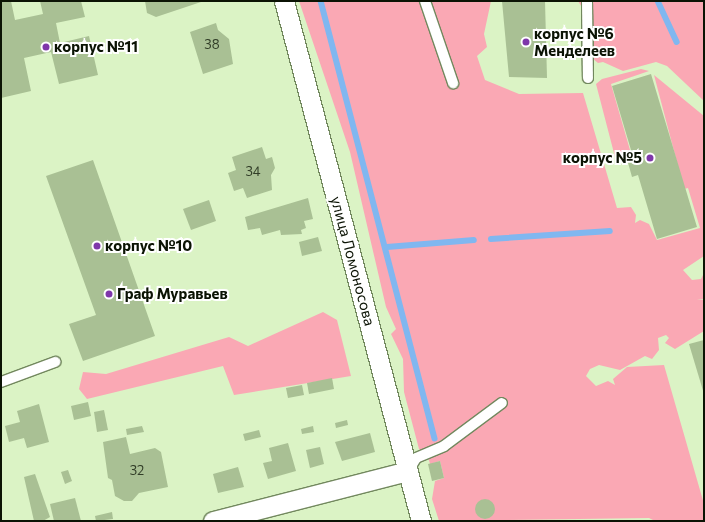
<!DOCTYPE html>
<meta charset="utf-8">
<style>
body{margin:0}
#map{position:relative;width:705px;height:522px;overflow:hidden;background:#dbf3c5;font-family:Commissioner,sans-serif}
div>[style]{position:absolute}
.green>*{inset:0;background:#faa8b4}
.stream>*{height:5.5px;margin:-2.75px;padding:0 2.75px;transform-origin:2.75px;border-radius:2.75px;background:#80b7f0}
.building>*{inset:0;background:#a9c094}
.round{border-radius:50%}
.roads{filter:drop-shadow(1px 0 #72885e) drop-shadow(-1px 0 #72885e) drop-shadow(0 1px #72885e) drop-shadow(0 -1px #72885e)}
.service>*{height:10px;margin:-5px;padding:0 5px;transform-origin:5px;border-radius:5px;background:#fff}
.minor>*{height:19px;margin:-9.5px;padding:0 9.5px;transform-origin:9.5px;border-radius:9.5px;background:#fff}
.dots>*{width:11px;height:11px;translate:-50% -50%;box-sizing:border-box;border:2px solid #fff;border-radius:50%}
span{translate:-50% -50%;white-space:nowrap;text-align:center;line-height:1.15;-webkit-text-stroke:4px #fff;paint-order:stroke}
.number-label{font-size:13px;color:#323e28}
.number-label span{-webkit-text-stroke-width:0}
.poi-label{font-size:15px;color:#0b1304;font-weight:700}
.left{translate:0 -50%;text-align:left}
.right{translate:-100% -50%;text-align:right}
.street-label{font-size:15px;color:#0b1304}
.frame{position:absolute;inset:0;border:2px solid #0b1304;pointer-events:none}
</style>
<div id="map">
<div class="green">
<i style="clip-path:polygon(299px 1px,491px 1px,484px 34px,487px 47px,477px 56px,485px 80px,519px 94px,583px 93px,617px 208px,631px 207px,636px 215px,635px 223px,640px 220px,649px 224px,657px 240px,700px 228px,688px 188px,684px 189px,654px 75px,704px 116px,704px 256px,683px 270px,692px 280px,701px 279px,704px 273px,704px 299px,697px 300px,704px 300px,704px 331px,675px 349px,665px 343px,669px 338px,666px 335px,658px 338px,659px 350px,652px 359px,645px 356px,620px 370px,599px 365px,590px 369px,586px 376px,596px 386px,608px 381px,615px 385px,613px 379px,627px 367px,664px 365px,704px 504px,704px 521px,655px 521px,649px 518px,439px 521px,432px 499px,435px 481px,444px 478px,440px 461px,430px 464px,427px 453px,419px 449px,404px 392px,403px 359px,391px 334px,396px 329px,386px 307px,350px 152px)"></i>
<i style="clip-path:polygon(578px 1px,704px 1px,704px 101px,667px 66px,656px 62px,623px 71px,603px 62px,598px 63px,592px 58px,591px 22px)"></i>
<i style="clip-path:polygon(641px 69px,649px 71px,611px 84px,630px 150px,615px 157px,596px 84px,602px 79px)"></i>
<i style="clip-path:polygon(323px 312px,337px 320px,351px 376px,234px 395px,223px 366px,87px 399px,79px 389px,83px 372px,106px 374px,229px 337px,248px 346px)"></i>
</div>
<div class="stream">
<i style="left:321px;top:1px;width:452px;rotate:75.4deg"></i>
<i style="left:658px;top:1px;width:45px;rotate:65.1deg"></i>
<i style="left:491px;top:239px;width:119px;rotate:-3.8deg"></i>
<i style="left:387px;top:247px;width:87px;rotate:-4.6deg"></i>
</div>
<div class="building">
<i style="clip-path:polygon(1px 1px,11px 1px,15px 20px,43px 14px,40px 1px,81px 1px,85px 17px,56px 23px,60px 43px,89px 36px,98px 75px,59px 84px,51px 52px,24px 58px,31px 91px,1px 98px)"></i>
<i style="clip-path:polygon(145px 1px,204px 1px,156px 17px,147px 13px)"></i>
<i style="clip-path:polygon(502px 1px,545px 1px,547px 78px,509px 77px)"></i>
<i style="clip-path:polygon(216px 23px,218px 30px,229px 39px,233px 64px,203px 74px,190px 32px)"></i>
<i style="clip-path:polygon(651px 74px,697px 227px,657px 239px,638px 175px,632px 177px,625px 152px,631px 150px,612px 86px)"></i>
<i style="clip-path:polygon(262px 147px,266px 159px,272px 157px,275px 168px,271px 175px,272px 190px,247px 198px,243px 188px,234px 191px,228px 173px,236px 170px,232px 157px)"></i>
<i style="clip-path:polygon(93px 160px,155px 336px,83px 361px,69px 324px,96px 315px,46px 176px)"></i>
<i style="clip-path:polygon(308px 198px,313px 219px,304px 221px,306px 228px,301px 230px,302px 234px,281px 235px,280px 230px,262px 235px,260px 228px,248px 230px,245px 217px)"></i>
<i style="clip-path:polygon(209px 200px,216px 221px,191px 230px,183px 209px)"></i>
<i style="clip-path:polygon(318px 237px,322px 251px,302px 256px,299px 242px)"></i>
<i style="clip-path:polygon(704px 340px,704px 394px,689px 344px)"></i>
<i style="clip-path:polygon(332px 378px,334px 389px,309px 394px,307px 383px)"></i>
<i style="clip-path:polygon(302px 385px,304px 395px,288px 398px,286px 388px)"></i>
<i style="clip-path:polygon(88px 402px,91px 416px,74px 420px,71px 406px)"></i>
<i style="clip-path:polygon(39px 404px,49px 442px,27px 448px,24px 438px,9px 442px,5px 426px,20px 422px,17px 411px)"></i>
<i style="clip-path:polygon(104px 410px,108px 430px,97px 432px,94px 412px)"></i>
<i style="clip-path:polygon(347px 420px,348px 425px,336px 428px,335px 423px)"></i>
<i style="clip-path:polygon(142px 426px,144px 432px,127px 435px,126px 429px)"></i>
<i style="clip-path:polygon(313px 426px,314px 432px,302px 434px,301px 429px)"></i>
<i style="clip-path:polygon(259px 430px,261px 437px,245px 441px,243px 434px)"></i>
<i style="clip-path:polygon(370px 433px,375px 452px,342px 461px,335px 442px)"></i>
<i style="clip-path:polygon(126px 437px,130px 454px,155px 448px,161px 452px,168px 487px,139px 493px,132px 501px,124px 501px,115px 496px,112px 480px,108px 478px,103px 442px)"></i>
<i style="clip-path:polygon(288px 443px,296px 471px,268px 479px,263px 463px,272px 461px,269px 448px)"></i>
<i style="clip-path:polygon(320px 447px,324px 464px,310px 468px,306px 450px)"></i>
<i style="clip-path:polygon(440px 461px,444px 478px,432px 481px,428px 464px)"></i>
<i style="clip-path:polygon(238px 467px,244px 487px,218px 493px,213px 474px)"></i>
<i style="clip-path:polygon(68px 470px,72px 481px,65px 484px,61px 472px)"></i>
<i style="clip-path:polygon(35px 474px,50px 517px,43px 521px,34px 521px,24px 477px)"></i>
<i style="clip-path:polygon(75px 498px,81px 521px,54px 521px,50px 504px)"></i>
<i class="round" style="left:475px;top:499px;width:20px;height:20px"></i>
<i style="clip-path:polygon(112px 512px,113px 519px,96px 521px,95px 516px)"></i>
</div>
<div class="roads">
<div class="service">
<i style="left:425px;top:1px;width:87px;rotate:71.1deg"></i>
<i style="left:587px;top:1px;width:77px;rotate:89.3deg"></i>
<i style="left:1px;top:382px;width:58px;rotate:-20.3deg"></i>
<i style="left:408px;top:471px;width:15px;rotate:-58deg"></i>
<i style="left:416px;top:458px;width:30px;rotate:-23deg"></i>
<i style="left:444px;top:446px;width:72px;rotate:-36.6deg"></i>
</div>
<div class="minor">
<i style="left:284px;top:1px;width:538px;rotate:75.24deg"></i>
<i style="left:213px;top:521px;width:201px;rotate:-14.4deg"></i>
</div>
</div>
<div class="dots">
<i style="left:526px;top:42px;background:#7f37aa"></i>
<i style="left:46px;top:47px;background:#7f37aa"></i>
<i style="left:650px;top:158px;background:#7f37aa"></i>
<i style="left:97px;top:246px;background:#7f37aa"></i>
<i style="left:109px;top:294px;background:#7f37aa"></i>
</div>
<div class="number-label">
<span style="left:212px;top:44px">38</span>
<span style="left:253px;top:171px">34</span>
<span style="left:137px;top:470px">32</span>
</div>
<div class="poi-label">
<span class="left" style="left:534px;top:42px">корпус №6<br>Менделеев</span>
<span class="left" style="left:54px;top:47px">корпус №11</span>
<span class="right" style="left:642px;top:158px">корпус №5</span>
<span class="left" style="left:105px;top:246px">корпус №10</span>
<span class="left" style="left:117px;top:294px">Граф Муравьев</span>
</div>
<div class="street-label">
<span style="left:353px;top:261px;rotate:75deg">улица Ломоносова</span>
</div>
<div class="frame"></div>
</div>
